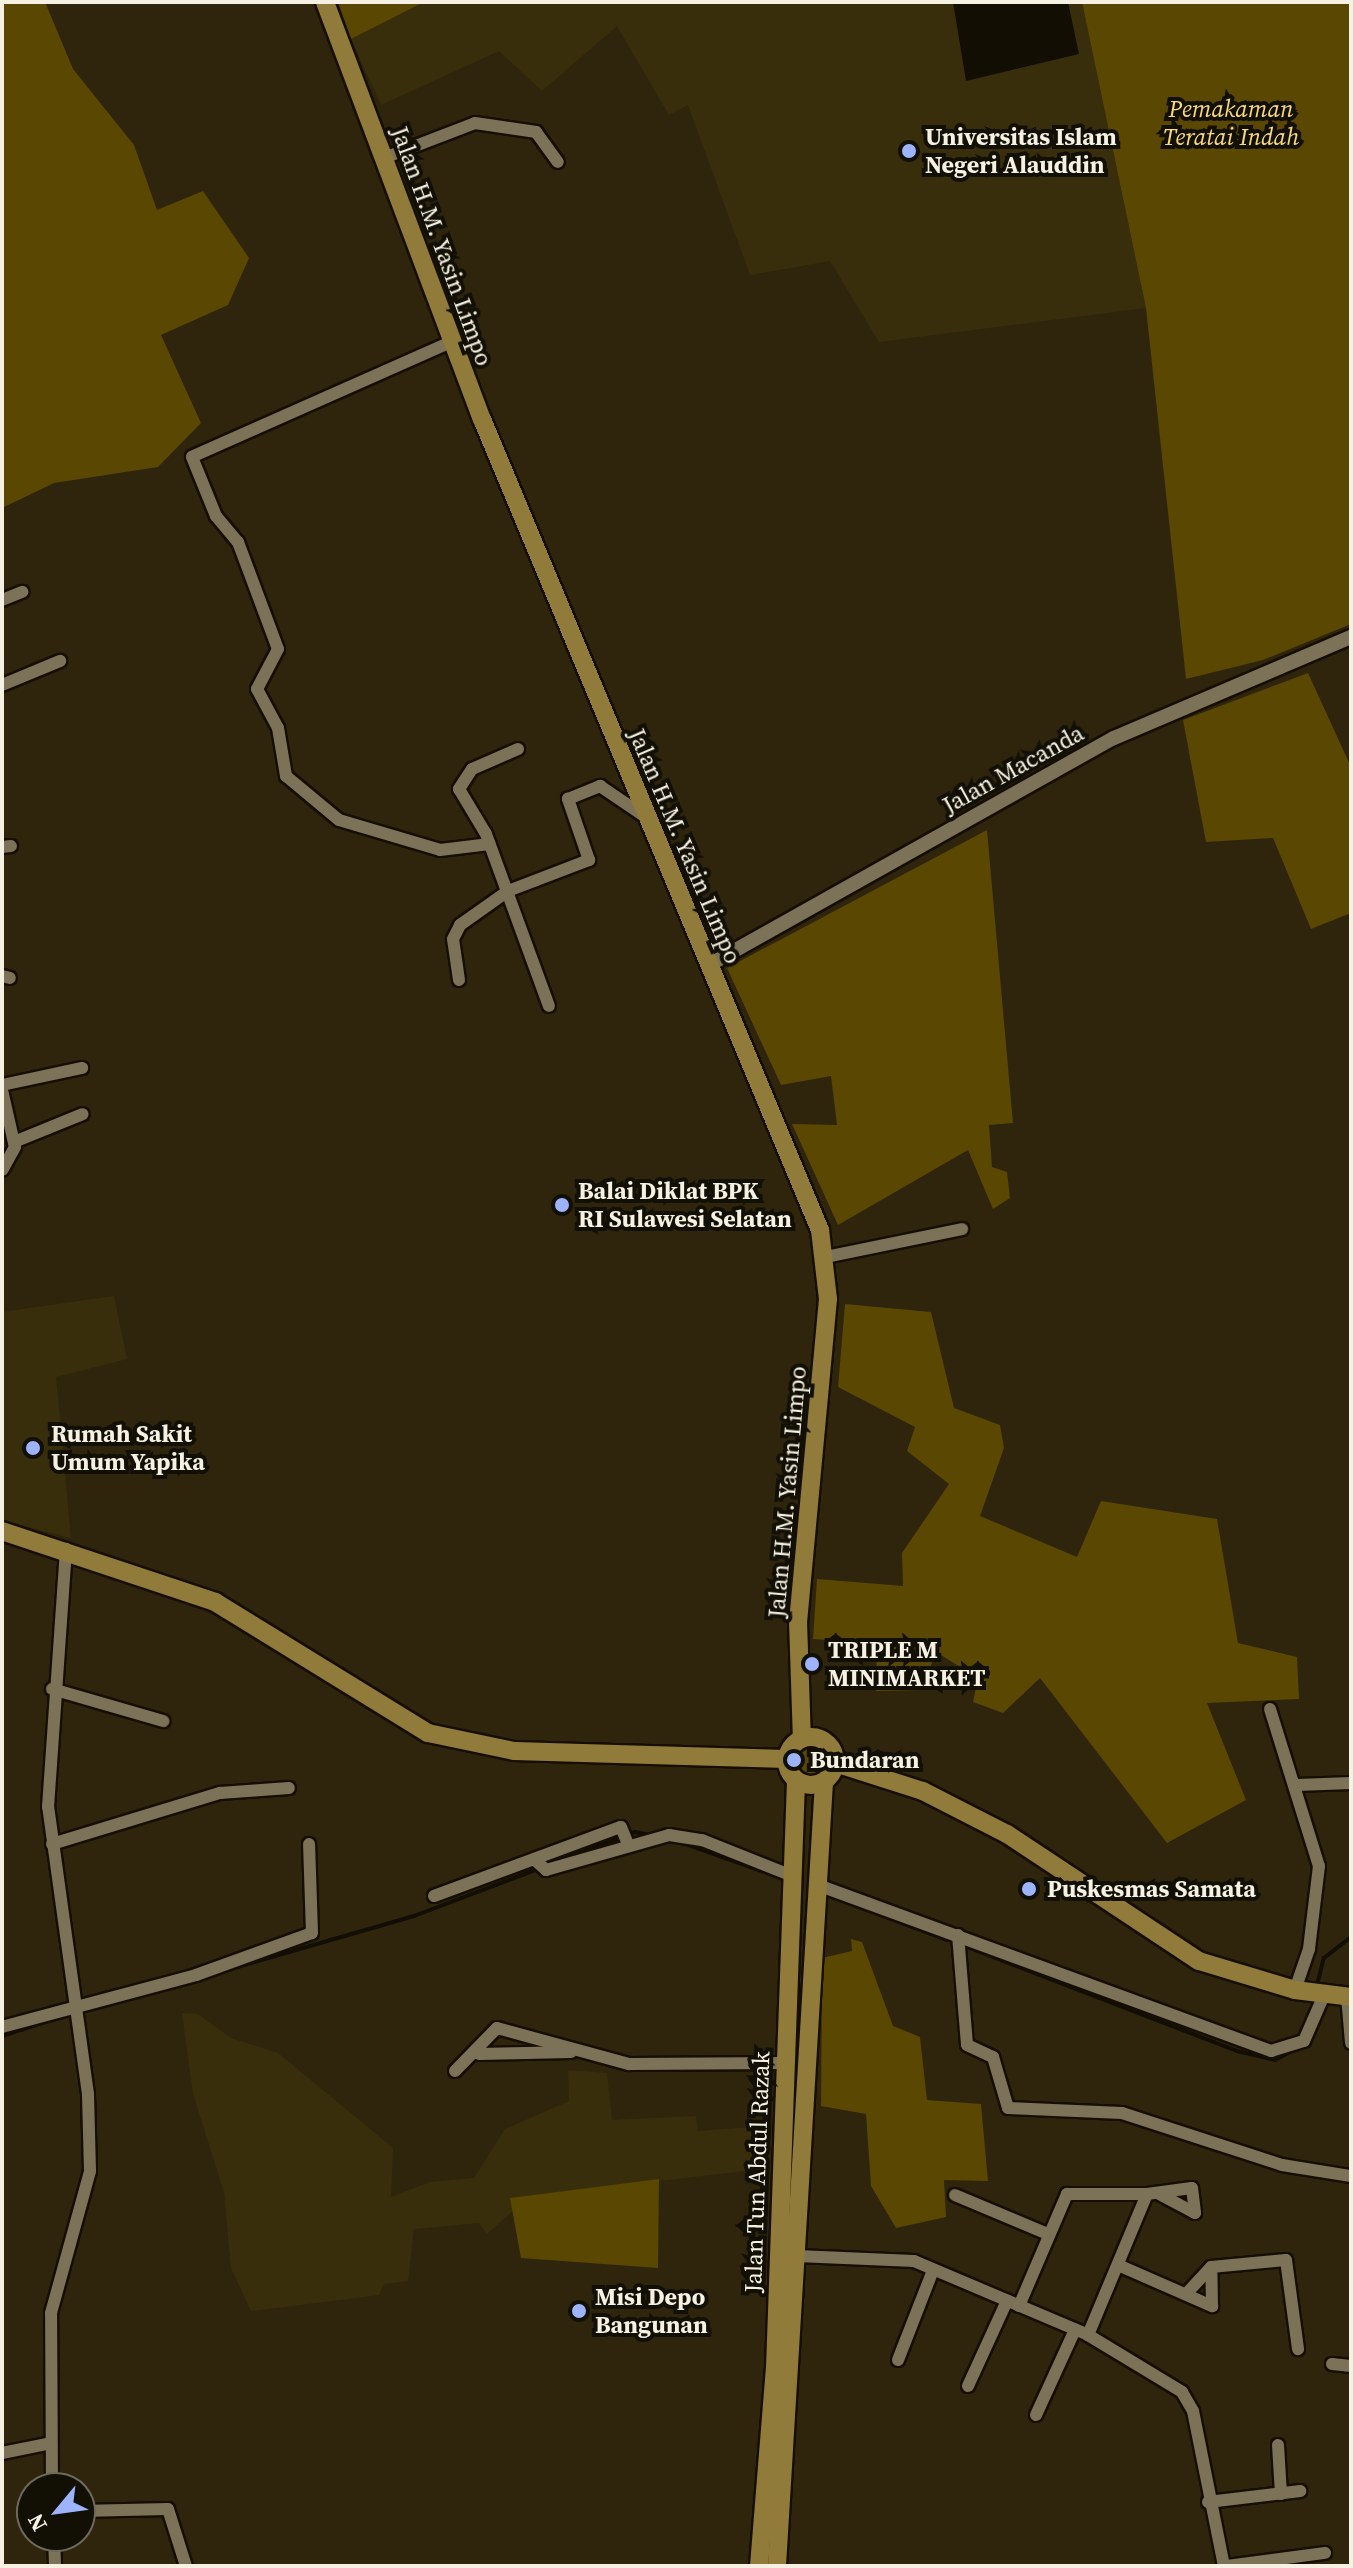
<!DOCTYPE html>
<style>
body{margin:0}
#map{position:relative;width:1353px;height:2568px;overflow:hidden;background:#2e250c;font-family:"Source Serif 4",serif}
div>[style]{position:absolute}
.built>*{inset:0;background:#392e0c}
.green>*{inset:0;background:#5a4702}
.round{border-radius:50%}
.water>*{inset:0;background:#120e04}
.stream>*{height:4px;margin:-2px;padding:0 2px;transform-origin:2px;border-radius:2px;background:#120e04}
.roads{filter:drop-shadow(2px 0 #160e00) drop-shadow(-2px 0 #160e00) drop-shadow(0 2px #160e00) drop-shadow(0 -2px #160e00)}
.minor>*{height:12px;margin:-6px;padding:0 6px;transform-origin:6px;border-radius:6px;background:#7c7257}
.tertiary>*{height:14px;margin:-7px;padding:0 7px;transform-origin:7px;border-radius:7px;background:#7c7257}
.primary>*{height:18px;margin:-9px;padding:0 9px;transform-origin:9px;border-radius:9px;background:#907b3b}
.primary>.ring{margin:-9px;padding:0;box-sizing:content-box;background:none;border:18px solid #907b3b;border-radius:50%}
.dots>*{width:22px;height:22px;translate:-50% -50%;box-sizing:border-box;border:4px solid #120f05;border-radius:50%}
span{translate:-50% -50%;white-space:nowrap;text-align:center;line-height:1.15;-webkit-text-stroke:8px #120f05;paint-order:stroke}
.park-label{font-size:24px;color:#f9d97b;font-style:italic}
.poi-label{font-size:24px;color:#f6f1e2;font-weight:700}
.left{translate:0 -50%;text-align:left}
.street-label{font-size:24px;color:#f6f1e2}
.frame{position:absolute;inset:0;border:4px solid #f6f1e2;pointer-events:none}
.north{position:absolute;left:16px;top:2472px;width:80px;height:80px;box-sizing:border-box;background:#120f05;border:2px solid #6d695d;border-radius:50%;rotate:241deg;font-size:22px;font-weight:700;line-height:32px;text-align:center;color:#f6f1e2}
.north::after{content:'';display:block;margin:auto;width:28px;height:36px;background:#9db4fd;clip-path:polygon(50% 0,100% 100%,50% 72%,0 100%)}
</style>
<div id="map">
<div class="built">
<i style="clip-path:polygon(424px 2px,1082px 2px,1146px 308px,879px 342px,830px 261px,750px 275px,688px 105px,669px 115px,617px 26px,542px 91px,499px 51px,381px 105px,351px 39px)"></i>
<i style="clip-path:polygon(114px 1296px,127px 1359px,56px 1377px,71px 1538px,2px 1520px,2px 1312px)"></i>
<i style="clip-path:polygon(182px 2013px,198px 2014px,231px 2038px,278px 2053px,393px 2148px,391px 2197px,430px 2182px,474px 2178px,505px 2129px,569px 2101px,568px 2070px,607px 2073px,612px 2120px,696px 2116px,698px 2131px,764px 2126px,762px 2169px,529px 2196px,487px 2234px,479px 2223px,414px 2229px,408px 2281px,384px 2284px,379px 2295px,251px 2311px,231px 2268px,224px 2192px,193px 2094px)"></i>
</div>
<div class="green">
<i style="clip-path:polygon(2px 2px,45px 2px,73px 69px,134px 145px,157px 210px,203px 191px,249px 258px,228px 305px,161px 335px,201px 423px,158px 467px,54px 483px,2px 508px)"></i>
<i style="clip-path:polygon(338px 2px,424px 2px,351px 39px)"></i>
<i style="clip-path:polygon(1082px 2px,1351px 2px,1351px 624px,1263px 660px,1186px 679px,1146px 308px)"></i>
<i style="clip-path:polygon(1308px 673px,1351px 767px,1351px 913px,1311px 929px,1273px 838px,1206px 842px,1183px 720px)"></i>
<i style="clip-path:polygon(987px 830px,1013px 1123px,989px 1125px,992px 1167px,1007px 1172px,1010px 1198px,993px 1209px,968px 1150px,838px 1225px,792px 1124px,837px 1125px,831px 1076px,781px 1085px,727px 968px)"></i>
<i style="clip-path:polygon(845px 1304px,931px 1312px,954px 1408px,1000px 1425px,1004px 1448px,980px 1516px,1077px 1557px,1101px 1501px,1217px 1519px,1238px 1643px,1297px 1657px,1299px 1699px,1207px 1703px,1246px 1800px,1167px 1843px,1040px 1678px,1003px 1713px,973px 1702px,978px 1678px,936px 1652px,922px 1690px,876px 1691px,877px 1643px,813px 1639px,817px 1579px,903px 1586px,902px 1553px,949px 1484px,907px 1451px,915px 1427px,838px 1387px)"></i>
<i class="round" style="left:787px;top:1737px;width:48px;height:48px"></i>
<i style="clip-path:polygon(851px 1939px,862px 1942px,893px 2026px,920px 2037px,927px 2100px,981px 2104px,988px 2181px,944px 2180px,946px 2217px,896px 2228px,871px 2186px,866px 2114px,821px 2106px,822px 1958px,852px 1951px)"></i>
<i style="clip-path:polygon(659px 2179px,658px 2268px,521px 2258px,510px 2198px)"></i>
</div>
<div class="water">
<i style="clip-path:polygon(953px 2px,1068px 2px,1079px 54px,966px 81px)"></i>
</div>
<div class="stream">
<i style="left:683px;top:1843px;width:110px;rotate:19.6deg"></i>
<i style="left:561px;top:1860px;width:79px;rotate:-20.7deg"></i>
<i style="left:635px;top:1832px;width:16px;rotate:11deg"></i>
<i style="left:822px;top:1893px;width:134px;rotate:20.6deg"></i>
<i style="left:970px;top:1948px;width:286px;rotate:21.1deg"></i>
<i style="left:1237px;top:2051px;width:39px;rotate:13deg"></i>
<i style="left:1275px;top:2060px;width:34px;rotate:-28deg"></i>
<i style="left:220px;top:1972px;width:202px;rotate:-16.1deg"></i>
<i style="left:414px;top:1916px;width:133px;rotate:-20.8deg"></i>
<i style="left:1316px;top:1989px;width:32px;rotate:-76deg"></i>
<i style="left:1324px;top:1958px;width:34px;rotate:-38deg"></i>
<i style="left:77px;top:2013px;width:28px;rotate:-15deg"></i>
<i style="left:2px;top:2036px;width:62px;rotate:-17.9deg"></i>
</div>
<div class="roads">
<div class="minor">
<i style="left:384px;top:158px;width:97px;rotate:-21deg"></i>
<i style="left:475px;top:123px;width:62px;rotate:8.4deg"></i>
<i style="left:536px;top:132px;width:37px;rotate:54deg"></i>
<i style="left:451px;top:342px;width:283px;rotate:156.1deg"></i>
<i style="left:192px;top:457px;width:64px;rotate:67.9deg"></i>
<i style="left:216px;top:516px;width:34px;rotate:50deg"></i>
<i style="left:238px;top:542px;width:114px;rotate:69.5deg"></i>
<i style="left:278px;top:649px;width:45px;rotate:117.7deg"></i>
<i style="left:257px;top:689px;width:44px;rotate:61.7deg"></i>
<i style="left:278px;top:728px;width:49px;rotate:80.5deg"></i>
<i style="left:286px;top:776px;width:69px;rotate:39.7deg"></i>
<i style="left:339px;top:820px;width:105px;rotate:16.5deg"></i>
<i style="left:440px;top:850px;width:50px;rotate:-6.8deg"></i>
<i style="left:2px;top:600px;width:22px;rotate:-22deg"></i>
<i style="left:2px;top:685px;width:63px;rotate:-22.5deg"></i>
<i style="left:518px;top:749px;width:50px;rotate:156.5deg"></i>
<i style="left:472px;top:769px;width:24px;rotate:123deg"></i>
<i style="left:459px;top:789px;width:52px;rotate:59deg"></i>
<i style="left:486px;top:834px;width:183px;rotate:69.9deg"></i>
<i style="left:2px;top:847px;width:9px;rotate:-6deg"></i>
<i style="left:2px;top:976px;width:8px;rotate:14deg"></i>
<i style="left:459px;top:980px;width:41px;rotate:-98.3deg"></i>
<i style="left:453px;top:939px;width:16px;rotate:-63deg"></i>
<i style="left:460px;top:925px;width:59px;rotate:-35.3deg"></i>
<i style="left:508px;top:891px;width:87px;rotate:-20.9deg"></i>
<i style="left:589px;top:860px;width:65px;rotate:-109deg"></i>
<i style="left:568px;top:799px;width:35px;rotate:-22deg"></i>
<i style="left:600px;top:786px;width:57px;rotate:34.2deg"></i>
<i style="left:2px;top:1085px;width:82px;rotate:-12deg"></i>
<i style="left:2px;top:1090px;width:58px;rotate:77.2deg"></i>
<i style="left:15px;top:1147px;width:26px;rotate:119deg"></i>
<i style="left:14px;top:1142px;width:74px;rotate:-22.1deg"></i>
<i style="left:826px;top:1257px;width:139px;rotate:-11.6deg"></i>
<i style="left:52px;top:1689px;width:116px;rotate:16.1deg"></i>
<i style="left:1270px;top:1709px;width:164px;rotate:72.7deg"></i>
<i style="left:1319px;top:1866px;width:84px;rotate:96.9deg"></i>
<i style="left:1309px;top:1949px;width:43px;rotate:108.9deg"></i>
<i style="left:1297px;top:1785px;width:54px;rotate:-2.1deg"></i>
<i style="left:52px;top:1844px;width:176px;rotate:-16.9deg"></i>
<i style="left:220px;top:1793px;width:69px;rotate:-4.1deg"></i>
<i style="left:535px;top:1860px;width:15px;rotate:42deg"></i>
<i style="left:546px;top:1870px;width:128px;rotate:-15.9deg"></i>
<i style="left:669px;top:1835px;width:33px;rotate:9deg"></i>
<i style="left:702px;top:1840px;width:100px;rotate:21.7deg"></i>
<i style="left:815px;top:1884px;width:486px;rotate:20.1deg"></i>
<i style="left:1271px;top:2051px;width:34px;rotate:-17deg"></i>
<i style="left:1304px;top:2041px;width:50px;rotate:-66.5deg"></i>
<i style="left:434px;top:1896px;width:199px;rotate:-20.3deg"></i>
<i style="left:621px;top:1827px;width:16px;rotate:68deg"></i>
<i style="left:958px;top:1935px;width:110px;rotate:85.3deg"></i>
<i style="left:967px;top:2045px;width:29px;rotate:25deg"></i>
<i style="left:993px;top:2057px;width:53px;rotate:73.6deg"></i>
<i style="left:1008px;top:2108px;width:114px;rotate:2.5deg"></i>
<i style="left:1122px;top:2113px;width:168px;rotate:18deg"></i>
<i style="left:1282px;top:2165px;width:70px;rotate:9.1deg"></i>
<i style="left:1347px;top:1996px;width:47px;rotate:85.1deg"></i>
<i style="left:2px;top:2027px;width:201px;rotate:-15deg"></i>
<i style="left:196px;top:1975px;width:123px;rotate:-19.9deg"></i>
<i style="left:312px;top:1933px;width:89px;rotate:-91.9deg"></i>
<i style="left:479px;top:2054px;width:92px;rotate:-1.2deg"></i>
<i style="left:455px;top:2071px;width:60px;rotate:-45.7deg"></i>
<i style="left:497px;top:2028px;width:137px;rotate:15.3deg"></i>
<i style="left:629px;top:2064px;width:155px;rotate:-0.4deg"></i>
<i style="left:1147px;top:2194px;width:45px;rotate:-7.6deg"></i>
<i style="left:1192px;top:2188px;width:25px;rotate:83deg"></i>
<i style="left:1195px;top:2213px;width:40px;rotate:-152deg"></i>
<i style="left:955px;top:2195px;width:101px;rotate:22.8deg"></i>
<i style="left:797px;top:2256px;width:117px;rotate:2.4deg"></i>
<i style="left:914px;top:2261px;width:189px;rotate:23deg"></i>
<i style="left:1088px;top:2335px;width:110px;rotate:31.2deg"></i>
<i style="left:1182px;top:2392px;width:22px;rotate:60deg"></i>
<i style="left:1193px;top:2411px;width:158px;rotate:78.7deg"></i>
<i style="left:1118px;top:2265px;width:103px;rotate:23.6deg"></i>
<i style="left:1212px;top:2306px;width:39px;rotate:-91deg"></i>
<i style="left:1211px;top:2267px;width:75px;rotate:-5.3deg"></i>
<i style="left:1286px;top:2260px;width:90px;rotate:82.3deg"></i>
<i style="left:1186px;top:2294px;width:37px;rotate:-47deg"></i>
<i style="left:1019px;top:2306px;width:122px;rotate:-66.8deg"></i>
<i style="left:1067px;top:2194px;width:80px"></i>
<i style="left:1147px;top:2194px;width:153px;rotate:112.7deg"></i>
<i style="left:898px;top:2360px;width:97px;rotate:-68.7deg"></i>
<i style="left:1332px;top:2364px;width:19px;rotate:6deg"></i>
<i style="left:968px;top:2386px;width:94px;rotate:-65.4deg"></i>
<i style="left:1036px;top:2415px;width:94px;rotate:-65.4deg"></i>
<i style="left:1278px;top:2445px;width:49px;rotate:86.5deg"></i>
<i style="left:2px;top:2453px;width:50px;rotate:-11.5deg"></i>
<i style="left:52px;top:2488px;width:175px;rotate:-90.3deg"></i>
<i style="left:51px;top:2313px;width:147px;rotate:-74.6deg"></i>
<i style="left:90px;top:2171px;width:77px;rotate:-91.5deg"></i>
<i style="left:88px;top:2094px;width:290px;rotate:-97.9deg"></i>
<i style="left:48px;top:1807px;width:259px;rotate:-86deg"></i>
<i style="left:1208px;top:2502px;width:93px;rotate:-6.8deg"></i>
<i style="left:80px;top:2511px;width:88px;rotate:-1.3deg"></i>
<i style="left:168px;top:2509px;width:60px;rotate:72.5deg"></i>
<i style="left:54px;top:2536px;width:30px;rotate:88deg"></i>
<i style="left:1227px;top:2566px;width:99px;rotate:-7.6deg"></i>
</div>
<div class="tertiary">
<i style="left:709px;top:965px;width:464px;rotate:-29.3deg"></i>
<i style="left:1114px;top:738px;width:258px;rotate:-23.1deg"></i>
</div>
<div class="primary">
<i style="left:325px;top:2px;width:446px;rotate:69.4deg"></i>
<i style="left:482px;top:419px;width:879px;rotate:67.38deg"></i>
<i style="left:820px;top:1230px;width:69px;rotate:83.4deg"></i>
<i style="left:828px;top:1299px;width:323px;rotate:95.3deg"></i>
<i style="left:798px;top:1621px;width:118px;rotate:88.1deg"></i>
<i style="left:2px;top:1531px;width:225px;rotate:18.4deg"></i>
<i style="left:215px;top:1602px;width:250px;rotate:31.6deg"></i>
<i style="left:428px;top:1733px;width:88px;rotate:11.8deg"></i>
<i style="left:514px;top:1751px;width:273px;rotate:1.7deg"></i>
<i class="ring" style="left:787px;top:1737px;width:30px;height:30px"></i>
<i style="left:835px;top:1763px;width:92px;rotate:17.7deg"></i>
<i style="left:923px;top:1791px;width:94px;rotate:27.1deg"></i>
<i style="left:1007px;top:1834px;width:230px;rotate:33.5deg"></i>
<i style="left:1199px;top:1961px;width:100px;rotate:16.8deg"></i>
<i style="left:1295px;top:1990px;width:56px;rotate:7.1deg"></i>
<i style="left:759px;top:2566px;width:199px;rotate:-85.4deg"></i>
<i style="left:775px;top:2368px;width:588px;rotate:-87.95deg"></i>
<i style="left:777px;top:2566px;width:786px;rotate:-86.57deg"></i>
</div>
</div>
<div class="dots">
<i style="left:909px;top:151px;background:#9db4fd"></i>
<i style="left:562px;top:1205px;background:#9db4fd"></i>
<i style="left:33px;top:1448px;background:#9db4fd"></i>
<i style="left:812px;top:1664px;background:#9db4fd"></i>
<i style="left:794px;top:1760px;background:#9db4fd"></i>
<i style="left:1029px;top:1889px;background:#9db4fd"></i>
<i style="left:579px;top:2311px;background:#9db4fd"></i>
</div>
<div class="park-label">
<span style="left:1231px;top:123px">Pemakaman<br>Teratai Indah</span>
</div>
<div class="poi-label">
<span class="left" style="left:925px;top:151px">Universitas Islam<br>Negeri Alauddin</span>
<span class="left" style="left:578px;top:1205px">Balai Diklat BPK<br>RI Sulawesi Selatan</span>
<span class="left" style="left:51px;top:1448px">Rumah Sakit<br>Umum Yapika</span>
<span class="left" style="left:828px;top:1664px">TRIPLE M<br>MINIMARKET</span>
<span class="left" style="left:810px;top:1760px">Bundaran</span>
<span class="left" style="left:1047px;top:1889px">Puskesmas Samata</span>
<span class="left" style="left:595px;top:2311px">Misi Depo<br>Bangunan</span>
</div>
<div class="street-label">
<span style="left:442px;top:246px;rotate:70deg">Jalan H.M. Yasin Limpo</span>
<span style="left:1013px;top:769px;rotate:-29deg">Jalan Macanda</span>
<span style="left:685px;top:846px;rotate:67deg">Jalan H.M. Yasin Limpo</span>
<span style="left:787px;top:1492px;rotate:-85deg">Jalan H.M. Yasin Limpo</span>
<span style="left:757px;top:2172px;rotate:-88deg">Jalan Tun Abdul Razak</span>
</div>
<div class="frame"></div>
<div class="north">N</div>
</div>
